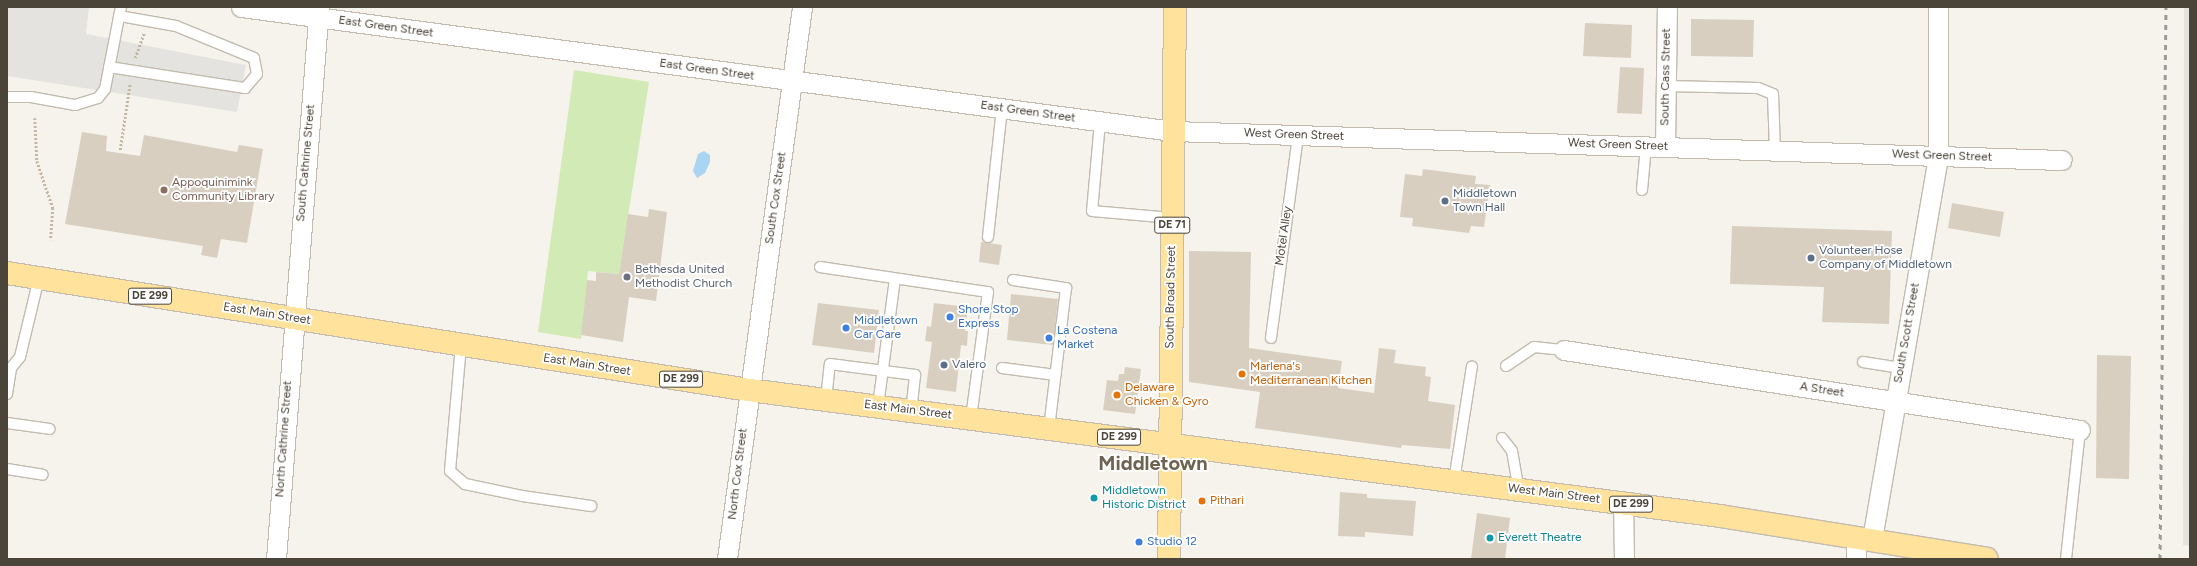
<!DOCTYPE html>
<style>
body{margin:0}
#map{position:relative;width:2197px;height:566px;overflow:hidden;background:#f6f3ec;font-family:Figtree,sans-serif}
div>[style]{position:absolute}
.industrial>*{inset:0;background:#e6e2dd}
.green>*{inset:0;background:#d2eab5}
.parking>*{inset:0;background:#e5e3e0}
.water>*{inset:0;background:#a9d4f2}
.building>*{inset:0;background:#d8cfc1}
.path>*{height:2.5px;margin-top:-1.25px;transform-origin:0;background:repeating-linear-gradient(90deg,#c4b79f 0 2px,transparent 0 4px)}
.roads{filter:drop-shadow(1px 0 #c2bbae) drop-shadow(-1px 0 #c2bbae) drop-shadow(0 1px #c2bbae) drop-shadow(0 -1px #c2bbae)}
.lane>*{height:10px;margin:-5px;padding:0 5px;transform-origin:5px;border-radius:5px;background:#fff}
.street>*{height:19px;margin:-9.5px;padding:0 9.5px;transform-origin:9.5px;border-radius:9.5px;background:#fff}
.primary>*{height:22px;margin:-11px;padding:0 11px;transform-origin:11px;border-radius:11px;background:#ffe39c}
.rail>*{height:3px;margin-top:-1.5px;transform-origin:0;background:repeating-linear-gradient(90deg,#9a9a9a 0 5px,transparent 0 10px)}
.dots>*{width:11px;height:11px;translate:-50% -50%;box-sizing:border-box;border:2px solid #fff;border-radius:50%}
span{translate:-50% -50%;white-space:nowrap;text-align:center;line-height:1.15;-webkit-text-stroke:3.5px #fff;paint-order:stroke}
.shield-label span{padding:1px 3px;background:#fff;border:1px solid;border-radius:3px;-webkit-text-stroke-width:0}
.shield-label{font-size:11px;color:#4b4439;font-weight:700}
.street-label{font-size:12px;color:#4b4439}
.education-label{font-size:12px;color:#785e54}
.left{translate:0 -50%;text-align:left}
.service-label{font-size:12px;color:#4e5e75}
.worship-label{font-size:12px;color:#5b616d}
.shop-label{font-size:12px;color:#366cbe}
.food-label{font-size:12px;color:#c56008}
.culture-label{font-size:12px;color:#0d838f}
.town-label{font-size:20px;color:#6e6250;font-weight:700}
.frame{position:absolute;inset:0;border:8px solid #4b4439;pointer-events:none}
</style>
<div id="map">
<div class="industrial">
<i style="clip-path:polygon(2184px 7px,2190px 7px,2190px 546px,2183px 545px)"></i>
</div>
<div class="green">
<i style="clip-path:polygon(574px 70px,649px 82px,619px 274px,588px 271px,581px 339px,538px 332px)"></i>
</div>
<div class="parking">
<i style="clip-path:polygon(7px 7px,89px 7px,86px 34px,246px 65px,237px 112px,7px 76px)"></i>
</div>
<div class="water">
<i style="clip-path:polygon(704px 151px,710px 155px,710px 162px,705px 173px,697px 178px,693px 171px,698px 154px)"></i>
</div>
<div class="building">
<i style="clip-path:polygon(1691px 19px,1754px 20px,1753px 57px,1691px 56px)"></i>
<i style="clip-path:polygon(1585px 23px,1632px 25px,1631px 58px,1583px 56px)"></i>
<i style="clip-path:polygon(1620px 67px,1644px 68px,1642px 114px,1617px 113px)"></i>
<i style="clip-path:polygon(82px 132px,107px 136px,106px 151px,140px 156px,144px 135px,237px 152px,239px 145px,263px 149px,247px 243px,221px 239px,217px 258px,201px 255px,203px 246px,65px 224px)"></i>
<i style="clip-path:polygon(1423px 169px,1476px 176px,1475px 184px,1490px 185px,1484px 227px,1471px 226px,1469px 233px,1412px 226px,1413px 218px,1400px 217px,1405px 174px,1422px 176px)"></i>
<i style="clip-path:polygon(1952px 203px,2004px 212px,2000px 237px,1948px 228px)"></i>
<i style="clip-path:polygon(649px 209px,667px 212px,656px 301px,629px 297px,623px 342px,581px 335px,587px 280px,596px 281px,596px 272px,619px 274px,628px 214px,648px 217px)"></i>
<i style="clip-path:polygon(1732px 226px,1892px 231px,1889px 324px,1822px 322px,1824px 287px,1730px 284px)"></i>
<i style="clip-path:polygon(981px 242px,1002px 245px,999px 265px,979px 262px)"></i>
<i style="clip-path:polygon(1189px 251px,1251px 252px,1249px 348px,1342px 361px,1338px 388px,1374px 393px,1379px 348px,1396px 350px,1394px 363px,1426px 367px,1425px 376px,1431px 377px,1428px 401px,1455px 405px,1450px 449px,1402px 445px,1401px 448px,1255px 428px,1260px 392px,1189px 382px)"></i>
<i style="clip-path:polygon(1011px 294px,1058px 299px,1053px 345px,1007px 340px)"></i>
<i style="clip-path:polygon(818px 303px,879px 310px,874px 353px,812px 345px)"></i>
<i style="clip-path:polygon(934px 303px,968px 307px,965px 331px,968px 331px,967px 346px,961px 345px,956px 392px,926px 388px,932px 342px,925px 341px,927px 326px,931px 327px)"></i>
<i style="clip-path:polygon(2097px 355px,2131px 356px,2129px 479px,2096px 478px)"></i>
<i style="clip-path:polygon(1125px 367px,1141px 369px,1135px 414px,1103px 410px,1107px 380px,1118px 381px,1119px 374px,1124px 374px)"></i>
<i style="clip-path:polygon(1340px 492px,1367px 494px,1367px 498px,1416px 501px,1413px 536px,1365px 532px,1365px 537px,1338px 536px)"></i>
<i style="clip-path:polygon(1477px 513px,1510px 518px,1505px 559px,1471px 559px)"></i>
</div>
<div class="path">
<i style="left:135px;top:58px;width:27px;rotate:-70deg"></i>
<i style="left:35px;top:118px;width:43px;rotate:87.3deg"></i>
<i style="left:37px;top:161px;width:50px;rotate:71.2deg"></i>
<i style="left:53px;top:208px;width:32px;rotate:94deg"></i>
<i style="left:120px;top:150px;width:68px;rotate:-81.5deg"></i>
</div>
<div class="roads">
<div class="lane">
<i style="left:109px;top:67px;width:138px;rotate:8.8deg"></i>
<i style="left:245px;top:88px;width:18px;rotate:-49deg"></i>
<i style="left:257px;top:74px;width:16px;rotate:-101deg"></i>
<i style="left:254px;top:58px;width:84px;rotate:-157.7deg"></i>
<i style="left:176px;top:26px;width:58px;rotate:-170deg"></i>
<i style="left:1666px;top:86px;width:92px;rotate:1.2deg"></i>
<i style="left:1758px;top:88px;width:16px;rotate:22deg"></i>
<i style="left:1773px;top:94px;width:56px;rotate:88deg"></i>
<i style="left:7px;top:97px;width:24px"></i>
<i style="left:31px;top:97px;width:45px;rotate:10.3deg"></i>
<i style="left:75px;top:105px;width:24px;rotate:-17deg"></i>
<i style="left:98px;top:98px;width:11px;rotate:-52deg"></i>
<i style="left:105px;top:89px;width:84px;rotate:-79deg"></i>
<i style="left:1100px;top:122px;width:89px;rotate:95.1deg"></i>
<i style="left:1092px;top:211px;width:80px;rotate:5deg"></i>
<i style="left:1642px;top:190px;width:44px;rotate:-84.8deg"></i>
<i style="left:988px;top:237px;width:129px;rotate:-83.8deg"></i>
<i style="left:820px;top:267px;width:170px;rotate:8.5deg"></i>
<i style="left:988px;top:292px;width:127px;rotate:97.7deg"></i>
<i style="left:1013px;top:280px;width:54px;rotate:8.6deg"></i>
<i style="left:1066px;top:288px;width:141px;rotate:96.9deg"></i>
<i style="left:1271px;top:338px;width:205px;rotate:-82.4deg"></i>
<i style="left:461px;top:345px;width:126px;rotate:95deg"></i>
<i style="left:450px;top:471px;width:20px;rotate:41deg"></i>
<i style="left:465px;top:484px;width:58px;rotate:11.9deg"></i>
<i style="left:522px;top:496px;width:70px;rotate:8.2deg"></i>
<i style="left:1863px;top:362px;width:38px;rotate:9deg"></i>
<i style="left:1506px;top:366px;width:34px;rotate:-34deg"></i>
<i style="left:1534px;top:347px;width:30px;rotate:6deg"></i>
<i style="left:1002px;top:368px;width:54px;rotate:7.4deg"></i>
<i style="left:7px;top:369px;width:4px;rotate:-14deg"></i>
<i style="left:11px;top:368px;width:14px;rotate:-51deg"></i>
<i style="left:20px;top:357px;width:81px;rotate:-76.5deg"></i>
<i style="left:7px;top:394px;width:26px;rotate:-81deg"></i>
<i style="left:826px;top:400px;width:36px;rotate:-84deg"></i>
<i style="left:830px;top:364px;width:86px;rotate:7.4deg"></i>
<i style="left:915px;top:375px;width:36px;rotate:96deg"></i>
<i style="left:878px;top:406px;width:128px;rotate:-82.4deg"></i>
<i style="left:7px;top:423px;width:43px;rotate:7.9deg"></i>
<i style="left:1502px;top:438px;width:16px;rotate:52deg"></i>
<i style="left:1512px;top:451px;width:40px;rotate:80deg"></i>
<i style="left:7px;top:469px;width:36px;rotate:9deg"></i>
<i style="left:1454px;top:481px;width:116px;rotate:-81.1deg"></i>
<i style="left:2066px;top:559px;width:130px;rotate:-83.8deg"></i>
</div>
<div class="street">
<i style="left:241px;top:7px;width:940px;rotate:7.58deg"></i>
<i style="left:1173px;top:131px;width:889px;rotate:1.87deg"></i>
<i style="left:1665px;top:147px;width:140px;rotate:-89.2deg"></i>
<i style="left:1564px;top:350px;width:522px;rotate:8.81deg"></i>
<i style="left:1623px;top:502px;width:57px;rotate:89deg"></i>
<i style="left:1856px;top:537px;width:22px;rotate:90deg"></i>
<i style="left:1872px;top:539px;width:389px;rotate:-80.2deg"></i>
<i style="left:1938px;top:156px;width:149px;rotate:-90deg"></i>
<i style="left:276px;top:559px;width:554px;rotate:-85.55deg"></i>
<i style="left:727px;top:559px;width:557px;rotate:-82.26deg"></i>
</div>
<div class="primary">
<i style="left:7px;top:273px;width:751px;rotate:8.96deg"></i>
<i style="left:749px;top:390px;width:979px;rotate:7.39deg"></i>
<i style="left:1720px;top:516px;width:270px;rotate:9.1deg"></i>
<i style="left:1169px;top:559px;width:552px;rotate:-89.38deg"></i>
</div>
</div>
<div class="rail">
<i style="left:2160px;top:559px;width:552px;rotate:-89.38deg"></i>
</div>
<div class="dots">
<i style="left:164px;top:190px;background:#8d6e63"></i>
<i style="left:1445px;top:201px;background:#5c6f8a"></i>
<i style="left:1811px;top:258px;background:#5c6f8a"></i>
<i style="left:627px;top:277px;background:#6b7280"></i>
<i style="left:950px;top:317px;background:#3f7fe0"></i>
<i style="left:846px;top:328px;background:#3f7fe0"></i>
<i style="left:1049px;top:338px;background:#3f7fe0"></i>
<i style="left:944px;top:365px;background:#5c6f8a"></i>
<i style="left:1242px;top:374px;background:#e8710a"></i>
<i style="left:1117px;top:395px;background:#e8710a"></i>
<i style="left:1094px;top:498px;background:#0f9aa8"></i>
<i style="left:1202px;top:501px;background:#e8710a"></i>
<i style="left:1490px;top:538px;background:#0f9aa8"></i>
<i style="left:1139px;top:542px;background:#3f7fe0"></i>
</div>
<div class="shield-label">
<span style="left:1172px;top:225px">DE 71</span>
<span style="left:150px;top:296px">DE 299</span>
<span style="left:681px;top:379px">DE 299</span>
<span style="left:1119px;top:437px">DE 299</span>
<span style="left:1631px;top:504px">DE 299</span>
</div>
<div class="street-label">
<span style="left:386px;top:27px;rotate:8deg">East Green Street</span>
<span style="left:707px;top:70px;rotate:8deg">East Green Street</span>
<span style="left:1666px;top:77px;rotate:-89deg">South Cass Street</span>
<span style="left:1028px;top:112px;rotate:8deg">East Green Street</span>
<span style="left:1294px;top:135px;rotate:2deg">West Green Street</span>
<span style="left:1618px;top:145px;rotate:2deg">West Green Street</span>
<span style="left:1942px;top:156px;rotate:2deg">West Green Street</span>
<span style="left:306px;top:163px;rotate:-85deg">South Cathrine Street</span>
<span style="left:776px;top:198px;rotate:-82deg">South Cox Street</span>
<span style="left:1284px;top:236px;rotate:-82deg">Motel Alley</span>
<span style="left:1171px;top:297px;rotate:-89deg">South Broad Street</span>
<span style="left:267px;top:314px;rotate:9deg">East Main Street</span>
<span style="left:1907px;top:333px;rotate:-80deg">South Scott Street</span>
<span style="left:587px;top:365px;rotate:9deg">East Main Street</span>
<span style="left:1822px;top:390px;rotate:9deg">A Street</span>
<span style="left:908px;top:410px;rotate:7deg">East Main Street</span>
<span style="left:284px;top:439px;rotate:-86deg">North Cathrine Street</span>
<span style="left:738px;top:474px;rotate:-83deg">North Cox Street</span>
<span style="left:1554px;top:494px;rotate:7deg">West Main Street</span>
</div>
<div class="education-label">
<span class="left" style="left:172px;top:190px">Appoquinimink<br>Community Library</span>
</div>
<div class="service-label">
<span class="left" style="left:1453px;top:201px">Middletown<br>Town Hall</span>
<span class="left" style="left:1819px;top:258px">Volunteer Hose<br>Company of Middletown</span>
<span class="left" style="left:952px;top:365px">Valero</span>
</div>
<div class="worship-label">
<span class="left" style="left:635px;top:277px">Bethesda United<br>Methodist Church</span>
</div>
<div class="shop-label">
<span class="left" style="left:958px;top:317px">Shore Stop<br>Express</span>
<span class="left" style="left:854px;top:328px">Middletown<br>Car Care</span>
<span class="left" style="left:1057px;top:338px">La Costena<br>Market</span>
<span class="left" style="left:1147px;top:542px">Studio 12</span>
</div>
<div class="food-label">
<span class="left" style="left:1250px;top:374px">Marlena's<br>Mediterranean Kitchen</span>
<span class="left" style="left:1125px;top:395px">Delaware<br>Chicken &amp; Gyro</span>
<span class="left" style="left:1210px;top:501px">Pithari</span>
</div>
<div class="culture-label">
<span class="left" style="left:1102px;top:498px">Middletown<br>Historic District</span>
<span class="left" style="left:1498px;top:538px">Everett Theatre</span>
</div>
<div class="town-label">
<span style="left:1153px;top:463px">Middletown</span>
</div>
<div class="frame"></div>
</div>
